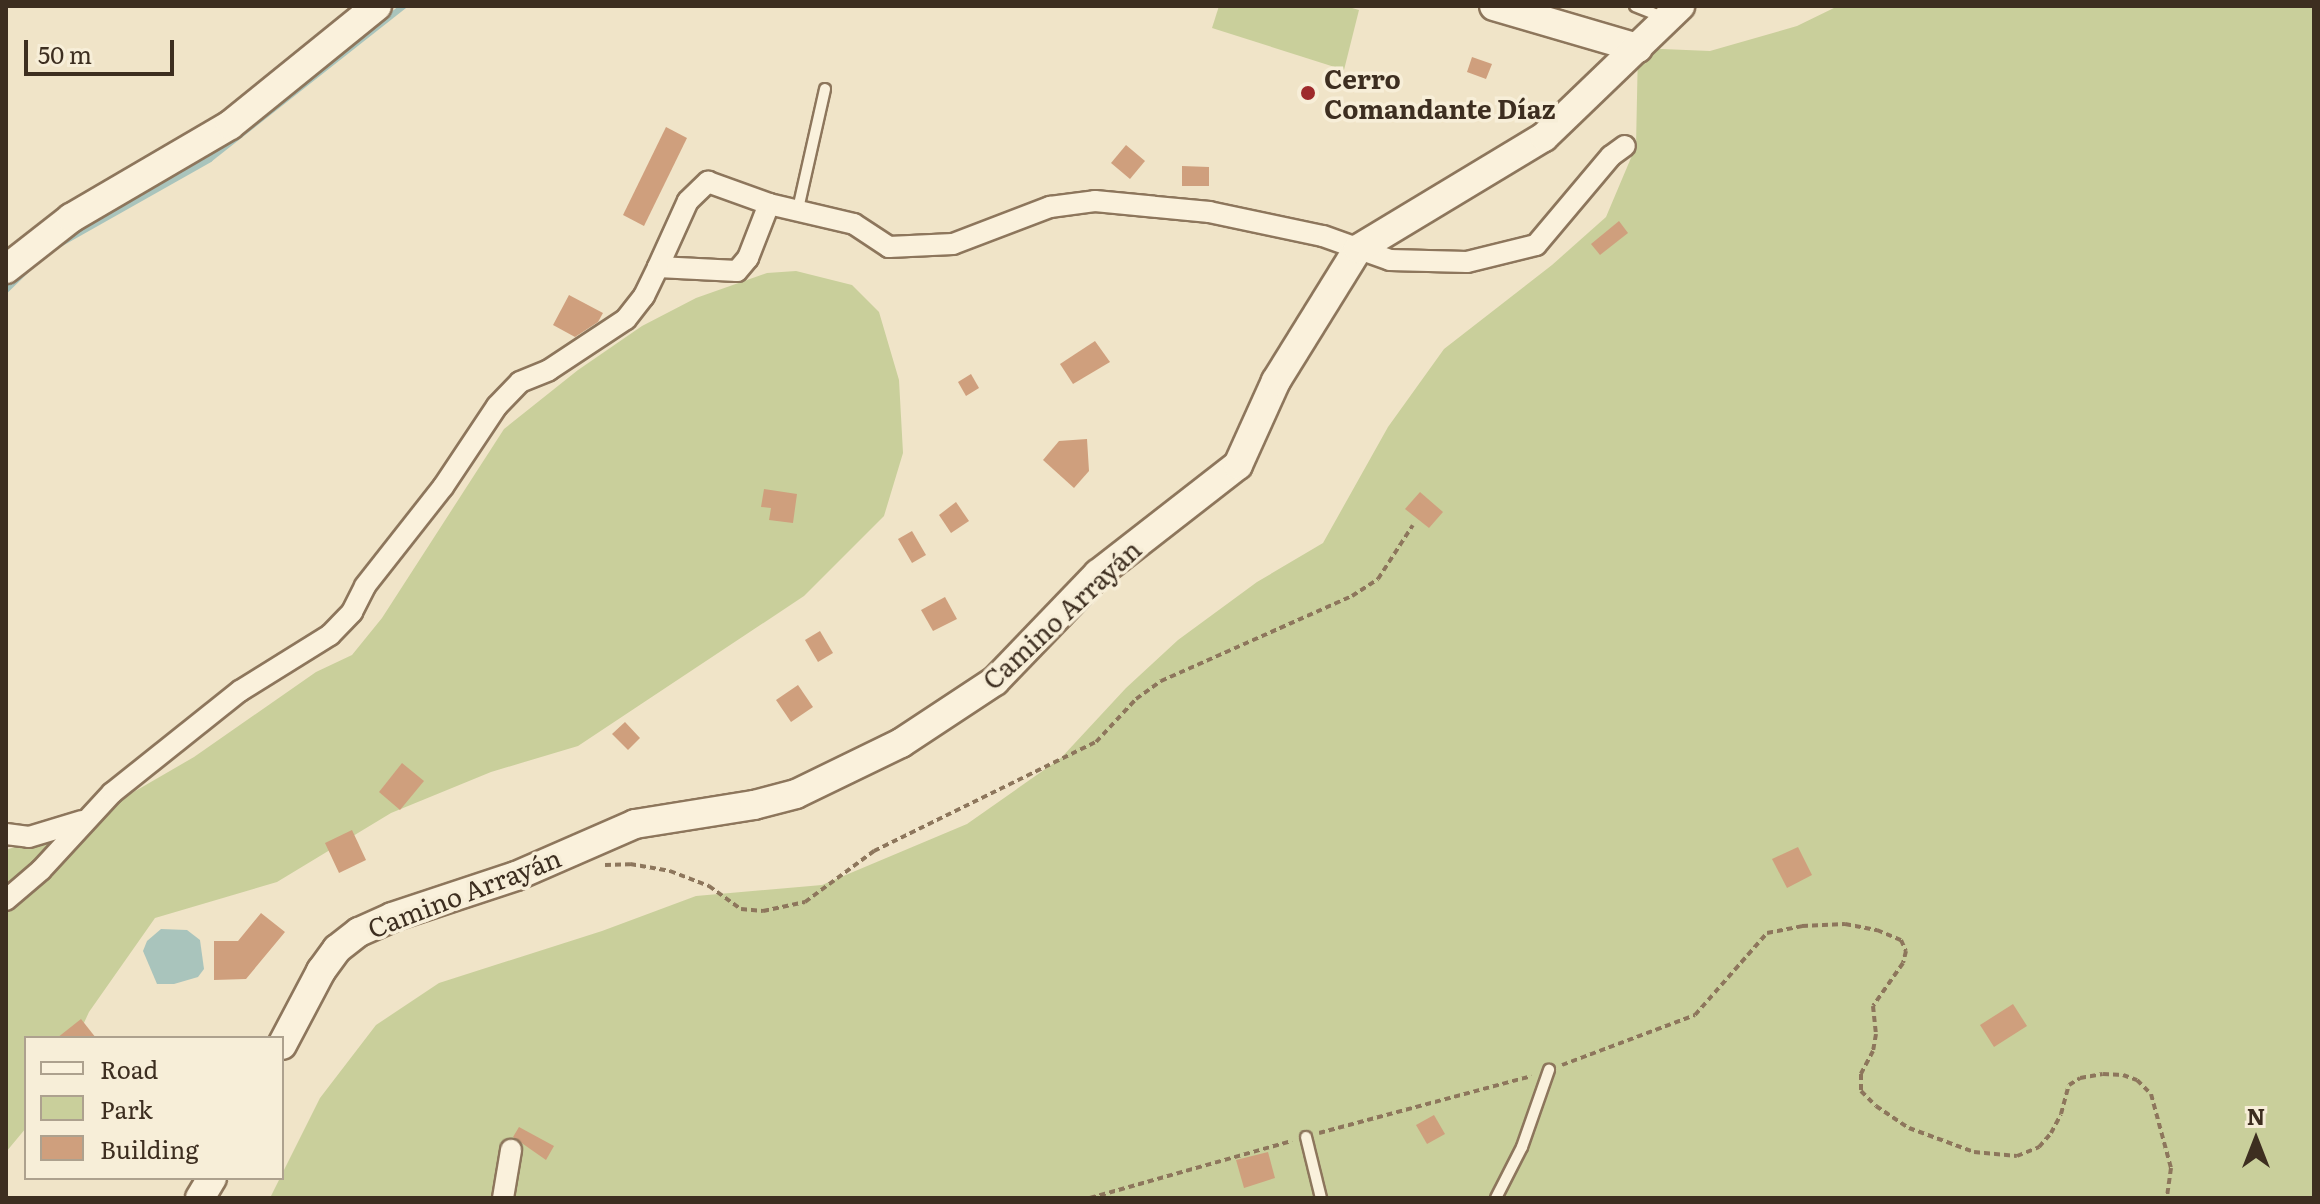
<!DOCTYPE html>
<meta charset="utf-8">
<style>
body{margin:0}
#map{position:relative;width:2320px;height:1204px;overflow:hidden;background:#f0e4c8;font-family:Literata,serif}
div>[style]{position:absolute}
.green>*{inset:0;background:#c9cf9b}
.water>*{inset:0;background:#a9c4bc}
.stream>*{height:6px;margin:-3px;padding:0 3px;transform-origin:3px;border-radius:3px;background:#a9c4bc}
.building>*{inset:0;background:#cf9f7d}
.path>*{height:4px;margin-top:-2px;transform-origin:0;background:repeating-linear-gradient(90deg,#8d765c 0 6px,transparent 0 10px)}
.roads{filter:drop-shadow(2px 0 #8d765c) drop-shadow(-2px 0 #8d765c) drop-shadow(0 2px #8d765c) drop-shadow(0 -2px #8d765c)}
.lane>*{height:10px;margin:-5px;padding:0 5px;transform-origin:5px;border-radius:5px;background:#faf1dc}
.street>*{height:20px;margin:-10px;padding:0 10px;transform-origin:10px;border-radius:10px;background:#faf1dc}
.secondary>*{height:28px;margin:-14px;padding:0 14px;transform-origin:14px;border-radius:14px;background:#faf1dc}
.dots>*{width:22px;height:22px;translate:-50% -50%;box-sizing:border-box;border:4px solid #f7eed8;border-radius:50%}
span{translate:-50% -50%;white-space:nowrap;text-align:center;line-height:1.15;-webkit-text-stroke:7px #f7eed8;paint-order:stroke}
.poi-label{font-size:26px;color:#3d2e20;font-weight:700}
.left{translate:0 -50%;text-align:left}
.street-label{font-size:26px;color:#3d2e20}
.frame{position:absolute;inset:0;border:8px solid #3d2e20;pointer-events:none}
.legend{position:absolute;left:24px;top:1036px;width:260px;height:144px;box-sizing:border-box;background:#f7eed8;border:2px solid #ada18e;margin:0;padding:10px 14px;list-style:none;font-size:24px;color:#3d2e20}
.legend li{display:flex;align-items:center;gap:16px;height:40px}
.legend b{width:40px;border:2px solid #ada18e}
.north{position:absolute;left:2216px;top:1100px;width:80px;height:80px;-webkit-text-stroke:6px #f7eed8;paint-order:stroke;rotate:0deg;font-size:22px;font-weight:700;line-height:32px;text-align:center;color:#3d2e20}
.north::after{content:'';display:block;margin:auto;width:28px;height:36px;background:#3d2e20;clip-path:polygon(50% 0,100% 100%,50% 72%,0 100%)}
.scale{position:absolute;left:24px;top:40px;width:150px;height:36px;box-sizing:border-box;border:4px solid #3d2e20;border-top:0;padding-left:10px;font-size:24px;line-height:28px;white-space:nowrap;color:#3d2e20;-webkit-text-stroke:6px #f7eed8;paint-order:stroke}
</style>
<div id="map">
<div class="green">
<i style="clip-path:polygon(1219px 6px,1345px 6px,1359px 10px,1344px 70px,1212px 28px)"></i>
<i style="clip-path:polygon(1838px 6px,2314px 6px,2314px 1198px,270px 1198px,320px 1098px,376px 1025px,439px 983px,602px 931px,696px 896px,822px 885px,967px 824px,1061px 758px,1126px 688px,1178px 640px,1257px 582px,1323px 543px,1388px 427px,1444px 349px,1552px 265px,1606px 217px,1636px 146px,1638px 48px,1710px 51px,1797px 26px)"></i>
<i style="clip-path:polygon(796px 271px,852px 285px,879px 312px,899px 380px,903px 453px,884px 516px,804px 596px,578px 746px,491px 772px,391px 813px,277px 882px,155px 918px,89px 1012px,77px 1038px,26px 1038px,26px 1128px,6px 1152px,6px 850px,75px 826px,194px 757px,316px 672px,352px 655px,382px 618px,504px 429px,578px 370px,642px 326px,696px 298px,767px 273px)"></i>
</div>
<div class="water">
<i style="clip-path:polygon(161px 929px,187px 930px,200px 940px,204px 969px,198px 977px,174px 984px,157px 984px,143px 951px,147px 941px)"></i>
</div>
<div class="stream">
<i style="left:60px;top:244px;width:172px;rotate:-29.5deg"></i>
<i style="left:210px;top:159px;width:247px;rotate:-38.3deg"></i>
<i style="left:6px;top:290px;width:32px;rotate:-44deg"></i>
</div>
<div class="building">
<i style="clip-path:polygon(1472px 57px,1492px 64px,1486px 79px,1467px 72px)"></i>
<i style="clip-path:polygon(666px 127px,687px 138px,644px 226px,623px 215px)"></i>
<i style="clip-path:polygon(1126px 145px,1145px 161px,1130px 179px,1111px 163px)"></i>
<i style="clip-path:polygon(1182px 166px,1209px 167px,1209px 186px,1182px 186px)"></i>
<i style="clip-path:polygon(1619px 221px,1628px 233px,1600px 255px,1591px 244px)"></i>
<i style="clip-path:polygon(569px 295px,603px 313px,598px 322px,575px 337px,553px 325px)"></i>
<i style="clip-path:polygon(1095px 341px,1110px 362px,1073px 384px,1060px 364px)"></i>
<i style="clip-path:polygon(971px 374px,979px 388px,966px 396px,958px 382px)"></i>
<i style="clip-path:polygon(1087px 439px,1089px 471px,1074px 488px,1043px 460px,1059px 441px)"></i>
<i style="clip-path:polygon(764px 489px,797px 494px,793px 523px,769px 520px,771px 508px,761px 507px)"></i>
<i style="clip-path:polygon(1420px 492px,1443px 512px,1429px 528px,1405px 509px)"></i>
<i style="clip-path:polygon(956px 502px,969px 521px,951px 533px,939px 515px)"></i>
<i style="clip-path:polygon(912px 531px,926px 555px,912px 563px,898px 539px)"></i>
<i style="clip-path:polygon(945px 597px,957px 619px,933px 631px,921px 610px)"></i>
<i style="clip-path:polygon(820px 631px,833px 653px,818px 662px,805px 640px)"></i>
<i style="clip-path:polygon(798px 685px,813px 707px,791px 722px,776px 700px)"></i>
<i style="clip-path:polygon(625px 722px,640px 738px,628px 750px,612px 734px)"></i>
<i style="clip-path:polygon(402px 763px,424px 781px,400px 810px,379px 792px)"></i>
<i style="clip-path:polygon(352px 830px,366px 860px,339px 873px,325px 843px)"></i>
<i style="clip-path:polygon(1798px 847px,1812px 875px,1787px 888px,1772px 859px)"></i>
<i style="clip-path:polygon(261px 913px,285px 932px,246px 979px,214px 980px,214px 941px,238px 941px)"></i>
<i style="clip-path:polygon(2013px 1004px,2027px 1026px,1994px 1047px,1980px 1025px)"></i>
<i style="clip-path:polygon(81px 1019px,96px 1038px,57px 1038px)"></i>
<i style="clip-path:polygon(1434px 1115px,1445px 1134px,1427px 1144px,1416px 1125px)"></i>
<i style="clip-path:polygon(519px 1127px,554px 1146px,546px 1160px,513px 1137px)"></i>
<i style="clip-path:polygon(1268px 1152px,1275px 1178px,1244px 1188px,1236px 1160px)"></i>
</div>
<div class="path">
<i style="left:605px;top:865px;width:25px;rotate:-2deg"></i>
<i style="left:630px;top:864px;width:41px;rotate:9.9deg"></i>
<i style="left:670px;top:871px;width:42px;rotate:21deg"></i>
<i style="left:709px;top:886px;width:39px;rotate:36deg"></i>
<i style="left:741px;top:909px;width:22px;rotate:5deg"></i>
<i style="left:763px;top:911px;width:43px;rotate:-12.1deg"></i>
<i style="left:805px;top:902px;width:86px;rotate:-36.5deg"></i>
<i style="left:874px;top:851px;width:247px;rotate:-26.2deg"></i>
<i style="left:1096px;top:742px;width:59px;rotate:-47.1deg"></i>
<i style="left:1136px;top:699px;width:31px;rotate:-36deg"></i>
<i style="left:1161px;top:681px;width:209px;rotate:-24deg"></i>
<i style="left:1352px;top:596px;width:31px;rotate:-33deg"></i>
<i style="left:1378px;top:579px;width:64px;rotate:-57.1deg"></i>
<i style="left:1562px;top:1065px;width:142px;rotate:-20.6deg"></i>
<i style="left:1695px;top:1015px;width:109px;rotate:-48.7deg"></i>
<i style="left:1767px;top:933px;width:36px;rotate:-11deg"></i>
<i style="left:1802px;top:926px;width:43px;rotate:-2.7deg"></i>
<i style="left:1845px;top:924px;width:33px;rotate:11deg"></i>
<i style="left:1877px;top:930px;width:26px;rotate:23deg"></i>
<i style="left:1901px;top:940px;width:12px;rotate:66deg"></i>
<i style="left:1906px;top:951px;width:12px;rotate:104deg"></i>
<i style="left:1903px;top:963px;width:52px;rotate:124.9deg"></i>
<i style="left:1873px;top:1006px;width:28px;rotate:84deg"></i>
<i style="left:1876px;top:1034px;width:17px;rotate:100deg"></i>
<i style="left:1873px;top:1051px;width:26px;rotate:118deg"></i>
<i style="left:1861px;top:1074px;width:17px;rotate:90deg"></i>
<i style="left:1861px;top:1091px;width:21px;rotate:45deg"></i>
<i style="left:1876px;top:1106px;width:40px;rotate:34deg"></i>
<i style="left:1909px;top:1128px;width:69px;rotate:20.3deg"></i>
<i style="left:1974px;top:1152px;width:43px;rotate:5.3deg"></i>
<i style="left:2017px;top:1156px;width:24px;rotate:-22deg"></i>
<i style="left:2039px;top:1147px;width:18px;rotate:-49deg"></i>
<i style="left:2051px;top:1133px;width:21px;rotate:-62deg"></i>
<i style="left:2061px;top:1114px;width:30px;rotate:-75deg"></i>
<i style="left:2069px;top:1085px;width:13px;rotate:-32deg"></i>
<i style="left:2080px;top:1078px;width:23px;rotate:-10deg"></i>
<i style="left:2103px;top:1074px;width:20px;rotate:3deg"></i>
<i style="left:2123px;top:1075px;width:15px;rotate:20deg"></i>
<i style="left:2137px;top:1080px;width:20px;rotate:45deg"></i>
<i style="left:2151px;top:1094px;width:77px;rotate:74.9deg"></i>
<i style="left:2171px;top:1168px;width:30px;rotate:98deg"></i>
<i style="left:1319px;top:1133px;width:220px;rotate:-15deg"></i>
<i style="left:1090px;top:1198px;width:210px;rotate:-15.8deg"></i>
</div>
<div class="roads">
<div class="lane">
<i style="left:1635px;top:6px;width:29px;rotate:22deg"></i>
<i style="left:798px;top:209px;width:123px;rotate:-77.3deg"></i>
<i style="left:1306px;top:1137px;width:63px;rotate:76.2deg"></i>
<i style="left:1496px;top:1198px;width:57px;rotate:-63deg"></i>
<i style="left:1522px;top:1147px;width:82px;rotate:-70.7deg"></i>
</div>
<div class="street">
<i style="left:769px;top:204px;width:58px;rotate:111.3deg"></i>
<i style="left:748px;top:258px;width:17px;rotate:130deg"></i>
<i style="left:737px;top:271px;width:79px;rotate:-177.1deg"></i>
<i style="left:658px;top:267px;width:72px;rotate:-65.6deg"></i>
<i style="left:688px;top:201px;width:28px;rotate:-44deg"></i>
<i style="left:708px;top:182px;width:65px;rotate:19.8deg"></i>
<i style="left:769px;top:204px;width:87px;rotate:13.2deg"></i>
<i style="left:854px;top:224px;width:42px;rotate:33.3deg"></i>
<i style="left:889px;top:247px;width:64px;rotate:-2.7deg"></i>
<i style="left:953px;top:244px;width:104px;rotate:-20.9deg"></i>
<i style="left:1050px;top:207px;width:45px;rotate:-7.6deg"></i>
<i style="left:1095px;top:201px;width:115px;rotate:5.5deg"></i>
<i style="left:1209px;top:212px;width:116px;rotate:11.9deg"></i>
<i style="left:1323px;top:236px;width:71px;rotate:19.7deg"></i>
<i style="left:1390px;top:260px;width:77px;rotate:1.5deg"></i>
<i style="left:1467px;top:262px;width:71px;rotate:-13.8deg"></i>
<i style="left:1536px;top:245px;width:116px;rotate:-49.9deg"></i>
<i style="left:1611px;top:156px;width:17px;rotate:-36deg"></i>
<i style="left:6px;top:834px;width:23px;rotate:7deg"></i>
<i style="left:29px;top:837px;width:55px;rotate:-16.8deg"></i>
<i style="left:6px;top:900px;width:46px;rotate:-40.6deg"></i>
<i style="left:41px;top:870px;width:105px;rotate:-47.3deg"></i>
<i style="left:112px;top:793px;width:164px;rotate:-38.6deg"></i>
<i style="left:240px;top:691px;width:106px;rotate:-31.9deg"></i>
<i style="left:330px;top:635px;width:32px;rotate:-46deg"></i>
<i style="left:352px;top:612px;width:29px;rotate:-63deg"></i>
<i style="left:365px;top:586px;width:126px;rotate:-51.8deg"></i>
<i style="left:443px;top:487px;width:97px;rotate:-56.3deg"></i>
<i style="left:497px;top:406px;width:33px;rotate:-46deg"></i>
<i style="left:520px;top:382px;width:31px;rotate:-22deg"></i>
<i style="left:549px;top:370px;width:92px;rotate:-33.5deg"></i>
<i style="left:626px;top:319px;width:29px;rotate:-52deg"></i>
<i style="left:644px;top:296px;width:32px;rotate:-64deg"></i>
<i style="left:503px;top:1198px;width:49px;rotate:-80.5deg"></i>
</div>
<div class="secondary">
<i style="left:1494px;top:6px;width:150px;rotate:16.3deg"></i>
<i style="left:6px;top:269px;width:83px;rotate:-38.1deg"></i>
<i style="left:71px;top:218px;width:184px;rotate:-30.3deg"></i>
<i style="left:230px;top:125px;width:189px;rotate:-39deg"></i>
<i style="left:282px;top:1045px;width:84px;rotate:-62.2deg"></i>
<i style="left:321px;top:971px;width:27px;rotate:-54deg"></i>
<i style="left:337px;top:949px;width:28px;rotate:-38deg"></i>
<i style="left:359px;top:932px;width:36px;rotate:-24deg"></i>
<i style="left:392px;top:917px;width:131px;rotate:-18.3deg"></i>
<i style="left:516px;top:876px;width:130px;rotate:-23.6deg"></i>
<i style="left:635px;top:824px;width:121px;rotate:-9.1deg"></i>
<i style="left:754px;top:805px;width:43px;rotate:-14.7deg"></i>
<i style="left:796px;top:794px;width:117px;rotate:-25.9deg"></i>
<i style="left:901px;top:743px;width:113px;rotate:-33.4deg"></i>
<i style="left:995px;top:681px;width:149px;rotate:-46.1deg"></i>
<i style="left:1098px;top:574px;width:177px;rotate:-37.9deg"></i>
<i style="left:1238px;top:465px;width:92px;rotate:-65.7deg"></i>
<i style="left:1276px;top:381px;width:155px;rotate:-58.2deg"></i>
<i style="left:1358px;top:249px;width:217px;rotate:-31.1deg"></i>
<i style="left:1544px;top:137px;width:189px;rotate:-43.9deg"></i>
<i style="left:200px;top:1198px;width:23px;rotate:-59deg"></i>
</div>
</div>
<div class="dots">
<i style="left:1308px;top:93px;background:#9e2a2b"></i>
</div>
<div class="poi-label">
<span class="left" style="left:1324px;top:93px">Cerro<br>Comandante Díaz</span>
</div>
<div class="street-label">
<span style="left:1061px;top:614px;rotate:-43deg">Camino Arrayán</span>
<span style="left:464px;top:892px;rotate:-21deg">Camino Arrayán</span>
</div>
<div class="frame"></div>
<ul class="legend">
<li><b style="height:10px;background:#faf1dc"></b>Road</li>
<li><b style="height:22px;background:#c9cf9b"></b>Park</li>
<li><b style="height:22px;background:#cf9f7d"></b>Building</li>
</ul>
<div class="north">N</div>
<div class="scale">50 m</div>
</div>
